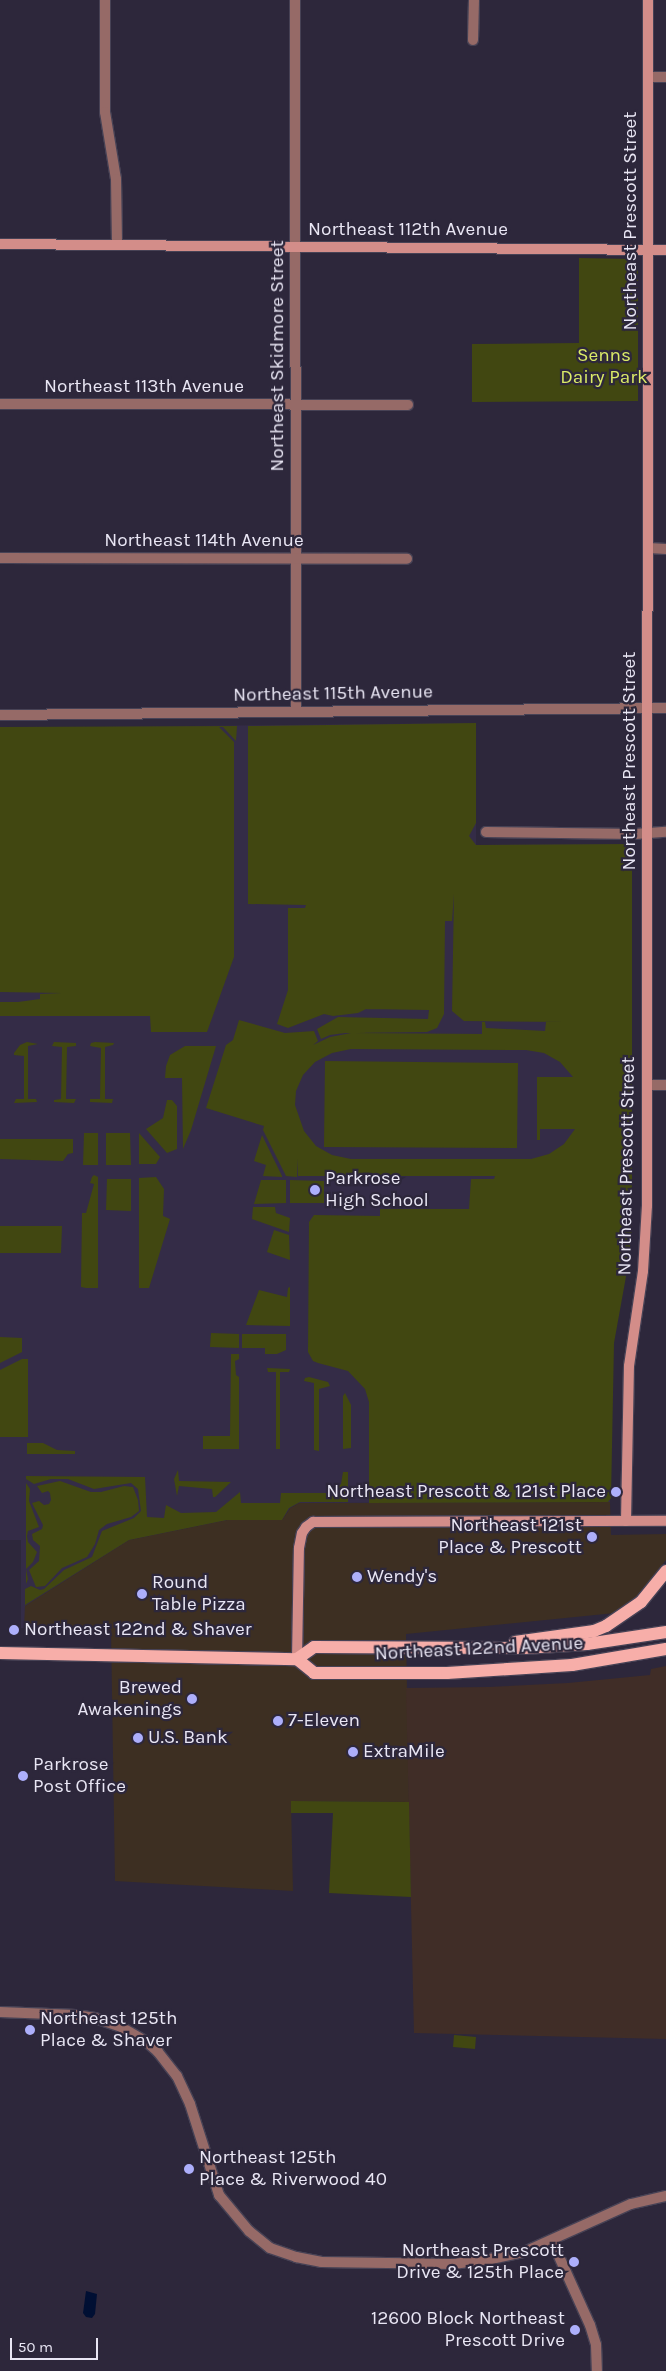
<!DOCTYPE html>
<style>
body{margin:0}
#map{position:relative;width:666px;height:2371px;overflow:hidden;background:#2d273b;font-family:Karla,sans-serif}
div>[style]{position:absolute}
.commercial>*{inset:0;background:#3d2f22}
.industrial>*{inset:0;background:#402d27}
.built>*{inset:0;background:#342c47}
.green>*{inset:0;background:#414711}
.water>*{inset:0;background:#000f33}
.roads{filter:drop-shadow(1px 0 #474255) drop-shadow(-1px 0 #474255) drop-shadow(0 1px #474255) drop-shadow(0 -1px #474255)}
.street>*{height:10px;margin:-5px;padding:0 5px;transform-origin:5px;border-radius:5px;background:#966a67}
.secondary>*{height:10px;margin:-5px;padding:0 5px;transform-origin:5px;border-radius:5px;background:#d38d89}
.primary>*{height:12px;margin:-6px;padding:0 6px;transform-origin:6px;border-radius:6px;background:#f7aea9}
.dots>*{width:14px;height:14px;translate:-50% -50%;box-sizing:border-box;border:2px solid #2d273b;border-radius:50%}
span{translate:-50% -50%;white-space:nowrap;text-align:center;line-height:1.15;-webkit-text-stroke:4.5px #2d273b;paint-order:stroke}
.street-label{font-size:19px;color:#e9e6f4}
.park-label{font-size:19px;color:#dbeb67}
.poi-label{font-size:19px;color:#e9e6f4}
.left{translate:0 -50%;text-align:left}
.right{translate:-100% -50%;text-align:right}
.scale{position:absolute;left:10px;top:2338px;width:88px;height:22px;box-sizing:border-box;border:2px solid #e9e6f4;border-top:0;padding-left:6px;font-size:15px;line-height:18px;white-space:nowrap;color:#e9e6f4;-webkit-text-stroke:4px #2d273b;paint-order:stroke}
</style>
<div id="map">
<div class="commercial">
<i style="clip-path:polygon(610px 1502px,611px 1535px,666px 1534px,666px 1560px,638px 1595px,615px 1613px,406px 1634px,409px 1802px,291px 1801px,293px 1891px,115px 1881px,111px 1630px,24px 1628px,24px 1606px,129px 1540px,227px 1520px,282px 1520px,290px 1508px,299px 1503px)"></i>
</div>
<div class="industrial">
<i style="clip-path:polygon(666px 1666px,666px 2039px,414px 2033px,406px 1688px,489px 1687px,568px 1683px,650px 1675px,651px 1669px)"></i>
</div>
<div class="built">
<i style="clip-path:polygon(476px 723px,476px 845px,632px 844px,610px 1360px,610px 1502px,299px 1503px,290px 1508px,282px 1520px,227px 1520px,129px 1540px,25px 1606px,24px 1628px,21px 1628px,21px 1540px,0 1540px,0 728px)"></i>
</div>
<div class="green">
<i style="clip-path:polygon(579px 258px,632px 259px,638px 266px,638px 401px,472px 402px,472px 344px,579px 343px)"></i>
<i style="clip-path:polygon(evenodd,476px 723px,476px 823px,469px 836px,476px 845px,632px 844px,632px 1230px,627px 1271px,614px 1343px,611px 1498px,608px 1502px,369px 1503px,369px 1402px,365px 1389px,348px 1371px,318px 1363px,313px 1361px,308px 1352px,309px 1222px,314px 1215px,380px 1216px,380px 1209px,469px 1209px,471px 1179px,494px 1179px,495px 1176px,298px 1176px,298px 1159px,297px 1177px,286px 1176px,263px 1130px,264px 1126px,206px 1108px,226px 1045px,233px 1040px,239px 1020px,285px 1033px,314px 1031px,318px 1041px,313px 1045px,330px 1037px,351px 1033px,482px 1034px,482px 1022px,485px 1022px,486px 1028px,545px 1031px,546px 1022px,565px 1022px,464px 1021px,452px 1011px,454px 894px,452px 921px,445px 921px,444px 1014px,437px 1028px,427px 1032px,345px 1033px,330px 1035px,321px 1039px,317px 1029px,338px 1017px,428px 1019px,429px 1010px,366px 1009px,358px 1013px,333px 1016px,324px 1014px,288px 1028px,277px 1024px,288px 990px,288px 908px,305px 908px,306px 905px,248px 904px,248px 726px,476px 723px,351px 1049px,526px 1050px,544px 1053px,560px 1062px,573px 1077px,537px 1077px,537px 1140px,540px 1140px,540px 1129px,575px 1129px,564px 1144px,549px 1154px,531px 1159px,351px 1159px,332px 1155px,316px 1146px,304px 1131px,295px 1105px,296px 1091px,303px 1075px,315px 1062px,332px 1053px,351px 1049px)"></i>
<i style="clip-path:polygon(237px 726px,236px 741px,223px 727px,219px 727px,234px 742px,234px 957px,207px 1032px,151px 1032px,150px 1016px,0 1016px,0 1002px,18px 1002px,40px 999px,40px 994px,62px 993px,0 992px,0 727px)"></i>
<i style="clip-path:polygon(27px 1042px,38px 1044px,28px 1046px,28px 1099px,36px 1099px,37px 1102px,14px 1103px,16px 1099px,24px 1099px,24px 1056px,14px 1055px,14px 1053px,20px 1045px)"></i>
<i style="clip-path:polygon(54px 1042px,76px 1043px,76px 1046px,67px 1047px,66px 1099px,76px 1099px,74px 1103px,54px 1102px,54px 1100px,61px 1099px,62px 1047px,52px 1046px)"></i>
<i style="clip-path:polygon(95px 1042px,114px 1043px,113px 1045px,105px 1047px,105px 1099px,113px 1099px,112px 1103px,90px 1102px,90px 1099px,100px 1099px,101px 1048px,90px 1046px,91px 1043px)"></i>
<i style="clip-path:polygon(185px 1046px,216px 1046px,191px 1130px,183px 1149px,182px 1078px,165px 1078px,166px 1066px,170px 1055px)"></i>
<i style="clip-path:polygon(325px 1061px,518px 1063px,517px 1148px,324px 1147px)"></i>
<i style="clip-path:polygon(167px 1100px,172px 1100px,177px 1106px,177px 1149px,167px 1153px,146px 1129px,163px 1118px)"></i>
<i style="clip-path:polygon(84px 1133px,98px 1133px,98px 1165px,83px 1165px)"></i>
<i style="clip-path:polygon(106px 1133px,130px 1133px,131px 1165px,106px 1165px)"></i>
<i style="clip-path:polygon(139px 1133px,160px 1157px,156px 1164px,139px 1164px)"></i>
<i style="clip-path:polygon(262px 1135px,282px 1176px,282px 1177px,263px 1176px,266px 1165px,254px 1161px)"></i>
<i style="clip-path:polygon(0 1139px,73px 1139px,73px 1153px,68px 1154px,63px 1161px,0 1159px)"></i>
<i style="clip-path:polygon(94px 1175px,98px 1177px,98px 1288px,86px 1288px,81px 1287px,82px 1213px,86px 1213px,94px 1184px,90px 1183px,92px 1177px)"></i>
<i style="clip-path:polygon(156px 1177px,164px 1189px,163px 1216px,170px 1219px,149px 1288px,139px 1288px,139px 1178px)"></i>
<i style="clip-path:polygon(107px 1179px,131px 1179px,131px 1211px,106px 1210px)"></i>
<i style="clip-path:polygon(261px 1180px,286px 1180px,286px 1203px,254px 1204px)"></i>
<i style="clip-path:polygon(290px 1180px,324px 1181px,324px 1203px,290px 1203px)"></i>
<i style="clip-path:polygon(253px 1207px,275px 1207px,276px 1213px,290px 1218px,289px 1232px,252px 1219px)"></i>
<i style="clip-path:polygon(0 1226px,62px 1226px,61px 1253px,0 1253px)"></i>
<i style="clip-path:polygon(274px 1230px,289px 1235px,290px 1260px,267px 1252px)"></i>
<i style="clip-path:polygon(290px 1287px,290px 1326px,246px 1325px,259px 1290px,287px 1297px,288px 1288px)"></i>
<i style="clip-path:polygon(211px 1333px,239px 1334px,239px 1348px,210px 1347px)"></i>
<i style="clip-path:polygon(242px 1334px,286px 1334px,286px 1350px,277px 1354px,265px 1354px,265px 1348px,242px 1348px)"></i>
<i style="clip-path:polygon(0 1337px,22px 1338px,22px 1352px,0 1363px)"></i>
<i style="clip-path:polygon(231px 1354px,239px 1354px,239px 1359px,235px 1361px,236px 1375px,239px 1377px,239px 1449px,203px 1449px,203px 1436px,230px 1436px)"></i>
<i style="clip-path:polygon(22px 1359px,28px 1359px,28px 1437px,0 1437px,0 1370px)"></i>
<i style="clip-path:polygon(267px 1368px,290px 1369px,289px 1372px,280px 1372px,280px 1449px,276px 1449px,276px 1372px,268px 1372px)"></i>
<i style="clip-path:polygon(309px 1377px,328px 1382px,330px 1386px,319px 1389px,319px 1451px,314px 1450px,314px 1383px,304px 1381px,305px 1378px)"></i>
<i style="clip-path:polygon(345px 1393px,351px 1405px,351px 1448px,343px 1449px,343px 1396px)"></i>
<i style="clip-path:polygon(27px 1443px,43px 1443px,57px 1450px,75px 1451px,75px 1454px,27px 1454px)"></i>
<i style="clip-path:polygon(178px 1470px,179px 1481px,231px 1482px,215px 1497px,213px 1497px,212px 1489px,179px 1486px,177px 1496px,174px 1479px)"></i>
<i style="clip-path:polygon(343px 1472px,348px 1472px,348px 1502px,300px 1502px,289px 1508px,282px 1520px,227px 1520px,129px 1540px,25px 1605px,25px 1589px,31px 1586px,40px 1590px,44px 1589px,64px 1570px,92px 1557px,102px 1531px,134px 1518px,141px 1511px,138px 1489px,131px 1483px,94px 1489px,68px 1479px,51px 1479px,34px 1484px,26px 1479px,26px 1476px,145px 1477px,147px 1517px,164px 1518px,166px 1505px,181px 1513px,216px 1512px,240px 1492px,241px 1503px,280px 1503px,281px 1493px,330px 1493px,341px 1484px)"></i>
<i style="clip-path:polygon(60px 1481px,91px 1492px,101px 1492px,124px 1486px,133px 1487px,138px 1500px,139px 1511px,131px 1517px,107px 1524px,99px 1530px,95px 1544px,87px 1557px,62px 1568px,45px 1586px,36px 1587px,29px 1570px,39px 1561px,40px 1546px,33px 1540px,32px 1534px,42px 1529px,43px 1525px,32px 1503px,39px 1501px,44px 1505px,49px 1504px,51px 1500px,50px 1493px,48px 1491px,42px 1493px,37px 1486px)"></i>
<i style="clip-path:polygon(26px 1483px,30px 1489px,29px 1501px,39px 1527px,28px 1531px,27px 1536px,28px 1542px,37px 1552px,33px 1562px,26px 1569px,28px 1579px,26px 1584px)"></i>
<i style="clip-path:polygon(291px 1801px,409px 1802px,411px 1897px,329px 1893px,333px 1813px,291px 1813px)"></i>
<i style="clip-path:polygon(454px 2035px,476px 2037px,475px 2049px,453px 2047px)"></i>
</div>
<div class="water">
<i style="clip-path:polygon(86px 2291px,97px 2294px,95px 2314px,92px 2318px,86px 2317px,83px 2313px)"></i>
</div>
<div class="roads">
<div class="street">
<i style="left:105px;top:0;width:112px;rotate:90deg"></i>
<i style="left:105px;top:112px;width:68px;rotate:80.7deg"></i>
<i style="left:116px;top:179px;width:66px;rotate:89.1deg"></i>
<i style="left:295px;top:0;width:712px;rotate:89.92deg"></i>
<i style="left:473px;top:40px;width:40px;rotate:-88.6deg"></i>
<i style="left:649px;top:77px;width:17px"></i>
<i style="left:0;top:404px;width:408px;rotate:0.1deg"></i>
<i style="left:649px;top:548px;width:17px;rotate:3deg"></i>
<i style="left:0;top:558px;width:407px;rotate:0.1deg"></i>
<i style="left:0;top:715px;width:666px;rotate:-0.6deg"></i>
<i style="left:486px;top:832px;width:149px;rotate:0.8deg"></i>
<i style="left:635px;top:834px;width:31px;rotate:-4deg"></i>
<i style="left:647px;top:1085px;width:19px"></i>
<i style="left:0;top:2012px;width:76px;rotate:2.3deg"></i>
<i style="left:76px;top:2015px;width:19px;rotate:9deg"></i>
<i style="left:95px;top:2018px;width:28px;rotate:19deg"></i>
<i style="left:121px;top:2027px;width:30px;rotate:30deg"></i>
<i style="left:147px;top:2042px;width:15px;rotate:42deg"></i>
<i style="left:158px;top:2052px;width:31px;rotate:52deg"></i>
<i style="left:177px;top:2076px;width:31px;rotate:65deg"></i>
<i style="left:190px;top:2104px;width:96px;rotate:72.3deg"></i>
<i style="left:219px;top:2195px;width:47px;rotate:50.2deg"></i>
<i style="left:249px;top:2231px;width:27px;rotate:39deg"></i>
<i style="left:270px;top:2248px;width:28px;rotate:19deg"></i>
<i style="left:296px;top:2257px;width:25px;rotate:11deg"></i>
<i style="left:321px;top:2262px;width:133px;rotate:0.9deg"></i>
<i style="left:454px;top:2264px;width:37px;rotate:-8deg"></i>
<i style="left:491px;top:2259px;width:34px;rotate:-12deg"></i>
<i style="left:524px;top:2252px;width:117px;rotate:-24.2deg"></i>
<i style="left:631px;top:2204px;width:36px;rotate:-13deg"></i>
<i style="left:552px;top:2241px;width:92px;rotate:65.7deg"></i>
<i style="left:590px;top:2325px;width:21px;rotate:73deg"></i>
<i style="left:596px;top:2345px;width:26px;rotate:88deg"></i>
</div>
<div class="secondary">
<i style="left:0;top:244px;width:666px;rotate:0.52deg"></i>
<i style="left:626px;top:1521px;width:155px;rotate:-88.9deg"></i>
<i style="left:629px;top:1366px;width:96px;rotate:-81.6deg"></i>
<i style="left:643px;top:1271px;width:65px;rotate:-86.5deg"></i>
<i style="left:647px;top:1206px;width:1206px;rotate:-89.95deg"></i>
<i style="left:297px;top:1659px;width:111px;rotate:-89deg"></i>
<i style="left:299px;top:1548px;width:15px;rotate:-79deg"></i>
<i style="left:302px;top:1533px;width:7px;rotate:-56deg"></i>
<i style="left:306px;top:1527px;width:9px;rotate:-36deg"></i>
<i style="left:313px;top:1522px;width:353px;rotate:-0.2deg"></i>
</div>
<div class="primary">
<i style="left:515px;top:1642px;width:80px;rotate:-7.9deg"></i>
<i style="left:594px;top:1631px;width:13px;rotate:-23deg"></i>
<i style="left:606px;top:1626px;width:42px;rotate:-34.4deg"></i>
<i style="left:641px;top:1602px;width:40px;rotate:-51deg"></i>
<i style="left:0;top:1653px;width:297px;rotate:1.2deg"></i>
<i style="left:297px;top:1659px;width:21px;rotate:-35deg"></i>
<i style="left:314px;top:1647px;width:210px;rotate:0.3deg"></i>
<i style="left:524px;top:1648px;width:63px;rotate:-3.6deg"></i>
<i style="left:587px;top:1644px;width:80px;rotate:-8.6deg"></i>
<i style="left:297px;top:1659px;width:22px;rotate:39deg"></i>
<i style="left:314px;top:1673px;width:133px"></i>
<i style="left:447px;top:1673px;width:125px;rotate:-3.7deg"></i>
<i style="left:572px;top:1665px;width:95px;rotate:-9.7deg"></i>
</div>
</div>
<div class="dots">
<i style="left:315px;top:1190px;background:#adaffb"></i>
<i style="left:616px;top:1492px;background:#adaffb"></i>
<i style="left:592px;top:1537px;background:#adaffb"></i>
<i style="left:357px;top:1577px;background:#adaffb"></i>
<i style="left:142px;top:1594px;background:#adaffb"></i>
<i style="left:14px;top:1630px;background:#adaffb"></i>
<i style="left:192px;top:1699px;background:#adaffb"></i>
<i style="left:278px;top:1721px;background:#adaffb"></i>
<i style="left:138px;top:1738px;background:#adaffb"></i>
<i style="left:353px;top:1752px;background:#adaffb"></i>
<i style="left:23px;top:1776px;background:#adaffb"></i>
<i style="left:30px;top:2030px;background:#adaffb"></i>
<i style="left:189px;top:2169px;background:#adaffb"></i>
<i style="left:574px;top:2262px;background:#adaffb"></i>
<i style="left:575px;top:2330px;background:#adaffb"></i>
</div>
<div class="street-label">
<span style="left:631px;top:221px;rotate:-90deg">Northeast Prescott Street</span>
<span style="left:408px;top:230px">Northeast 112th Avenue</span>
<span style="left:278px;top:356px;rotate:-90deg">Northeast Skidmore Street</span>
<span style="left:144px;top:387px">Northeast 113th Avenue</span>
<span style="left:204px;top:541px">Northeast 114th Avenue</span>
<span style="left:333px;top:694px;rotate:-1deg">Northeast 115th Avenue</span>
<span style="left:630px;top:761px;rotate:-90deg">Northeast Prescott Street</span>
<span style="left:627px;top:1166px;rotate:-89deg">Northeast Prescott Street</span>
<span style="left:479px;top:1649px;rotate:-3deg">Northeast 122nd Avenue</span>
</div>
<div class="park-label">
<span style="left:604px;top:367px">Senns<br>Dairy Park</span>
</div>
<div class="poi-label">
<span class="left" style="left:325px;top:1190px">Parkrose<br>High School</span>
<span class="right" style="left:606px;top:1492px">Northeast Prescott &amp; 121st Place</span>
<span class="right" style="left:582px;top:1537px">Northeast 121st<br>Place &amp; Prescott</span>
<span class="left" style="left:367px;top:1577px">Wendy's</span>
<span class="left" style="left:152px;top:1594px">Round<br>Table Pizza</span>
<span class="left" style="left:24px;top:1630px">Northeast 122nd &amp; Shaver</span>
<span class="right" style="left:182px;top:1699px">Brewed<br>Awakenings</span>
<span class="left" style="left:288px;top:1721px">7-Eleven</span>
<span class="left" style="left:148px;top:1738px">U.S. Bank</span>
<span class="left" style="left:363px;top:1752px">ExtraMile</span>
<span class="left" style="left:33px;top:1776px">Parkrose<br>Post Office</span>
<span class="left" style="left:40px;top:2030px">Northeast 125th<br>Place &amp; Shaver</span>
<span class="left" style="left:199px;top:2169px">Northeast 125th<br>Place &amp; Riverwood 40</span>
<span class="right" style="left:564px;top:2262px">Northeast Prescott<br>Drive &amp; 125th Place</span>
<span class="right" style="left:565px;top:2330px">12600 Block Northeast<br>Prescott Drive</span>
</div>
<div class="scale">50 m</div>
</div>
